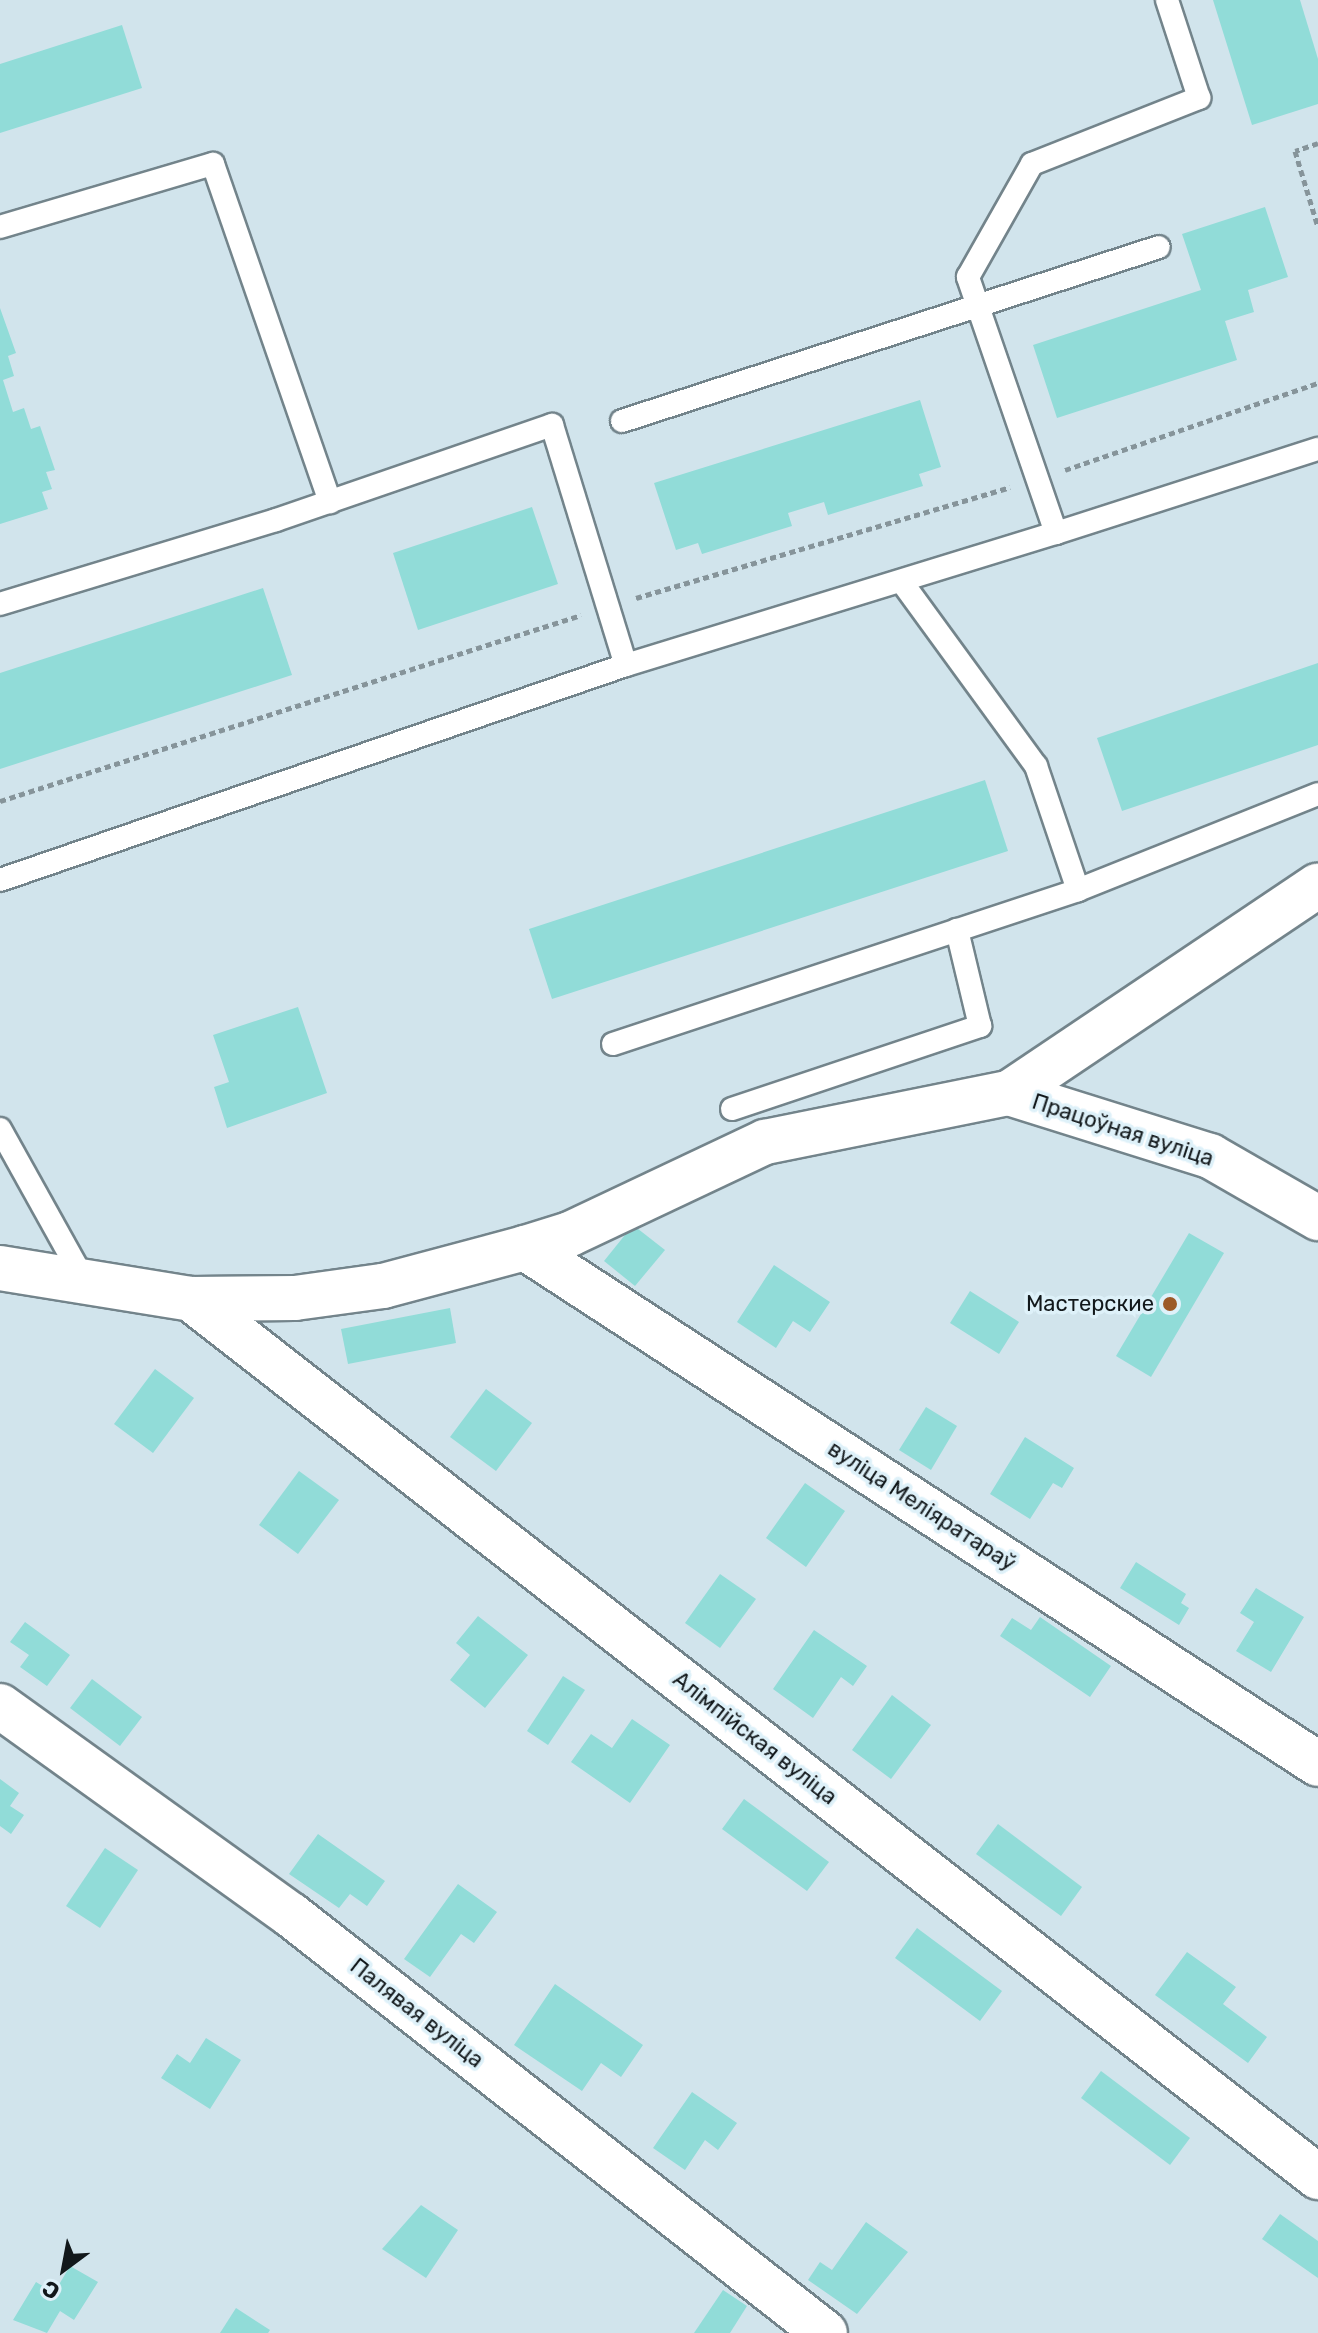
<!DOCTYPE html>
<meta charset="utf-8">
<style>
body{margin:0}
#map{position:relative;width:1318px;height:2333px;overflow:hidden;background:#d1e4ec;font-family:Rubik,sans-serif}
div>[style]{position:absolute}
.building>*{inset:0;background:#91dcd8}
.path>*{height:5px;margin-top:-2.5px;transform-origin:0;background:repeating-linear-gradient(90deg,#86949a 0 6px,transparent 0 10px)}
.roads{filter:drop-shadow(2px 0 #73848b) drop-shadow(-2px 0 #73848b) drop-shadow(0 2px #73848b) drop-shadow(0 -2px #73848b)}
.lane>*{height:22px;margin:-11px;padding:0 11px;transform-origin:11px;border-radius:11px;background:#fff}
.street>*{height:44px;margin:-22px;padding:0 22px;transform-origin:22px;border-radius:22px;background:#fff}
.dots>*{width:22px;height:22px;translate:-50% -50%;box-sizing:border-box;border:4px solid #def1f9;border-radius:50%}
span{translate:-50% -50%;white-space:nowrap;text-align:center;line-height:1.15;-webkit-text-stroke:7px #def1f9;paint-order:stroke}
.street-label{font-size:22px;color:#12181b}
.poi-label{font-size:22px;color:#12181b}
.right{translate:-100% -50%;text-align:right}
.north{position:absolute;left:24px;top:2229px;width:80px;height:80px;-webkit-text-stroke:6px #def1f9;paint-order:stroke;rotate:212deg;font-size:22px;font-weight:700;line-height:32px;text-align:center;color:#12181b}
.north::after{content:'';display:block;margin:auto;width:28px;height:36px;background:#12181b;clip-path:polygon(50% 0,100% 100%,50% 72%,0 100%)}
</style>
<div id="map">
<div class="building">
<i style="clip-path:polygon(1213px 0,1300px 0,1318px 59px,1318px 104px,1252px 125px)"></i>
<i style="clip-path:polygon(122px 25px,142px 88px,0 133px,0 64px)"></i>
<i style="clip-path:polygon(1265px 207px,1288px 277px,1248px 290px,1254px 312px,1225px 321px,1237px 360px,1057px 418px,1033px 345px,1201px 290px,1182px 234px)"></i>
<i style="clip-path:polygon(0 308px,16px 353px,8px 356px,14px 376px,3px 380px,13px 412px,24px 408px,31px 429px,40px 426px,55px 470px,46px 472px,52px 489px,42px 492px,48px 509px,0 524px)"></i>
<i style="clip-path:polygon(920px 400px,941px 467px,919px 474px,923px 486px,828px 515px,824px 502px,788px 513px,792px 526px,702px 554px,698px 543px,676px 550px,654px 483px)"></i>
<i style="clip-path:polygon(532px 507px,558px 584px,418px 630px,393px 553px)"></i>
<i style="clip-path:polygon(263px 588px,292px 675px,0 769px,0 673px)"></i>
<i style="clip-path:polygon(1318px 663px,1318px 745px,1122px 811px,1097px 738px)"></i>
<i style="clip-path:polygon(985px 780px,1008px 851px,552px 999px,529px 929px)"></i>
<i style="clip-path:polygon(298px 1007px,327px 1093px,227px 1128px,214px 1087px,229px 1082px,213px 1035px)"></i>
<i style="clip-path:polygon(633px 1225px,665px 1250px,635px 1286px,604px 1261px)"></i>
<i style="clip-path:polygon(1189px 1233px,1224px 1253px,1151px 1377px,1116px 1356px)"></i>
<i style="clip-path:polygon(774px 1265px,830px 1302px,810px 1332px,793px 1321px,776px 1348px,737px 1322px)"></i>
<i style="clip-path:polygon(970px 1291px,1019px 1322px,999px 1354px,950px 1323px)"></i>
<i style="clip-path:polygon(450px 1308px,456px 1343px,348px 1364px,341px 1329px)"></i>
<i style="clip-path:polygon(155px 1369px,194px 1398px,153px 1453px,114px 1424px)"></i>
<i style="clip-path:polygon(486px 1389px,532px 1423px,496px 1471px,450px 1437px)"></i>
<i style="clip-path:polygon(926px 1407px,957px 1426px,931px 1470px,899px 1450px)"></i>
<i style="clip-path:polygon(1025px 1437px,1074px 1468px,1062px 1488px,1053px 1483px,1030px 1519px,990px 1494px)"></i>
<i style="clip-path:polygon(299px 1471px,339px 1500px,298px 1554px,259px 1525px)"></i>
<i style="clip-path:polygon(805px 1483px,845px 1511px,806px 1567px,766px 1538px)"></i>
<i style="clip-path:polygon(1136px 1562px,1186px 1594px,1181px 1603px,1189px 1608px,1179px 1625px,1120px 1588px)"></i>
<i style="clip-path:polygon(720px 1574px,756px 1599px,720px 1648px,685px 1623px)"></i>
<i style="clip-path:polygon(1256px 1588px,1304px 1617px,1271px 1672px,1236px 1651px,1254px 1622px,1240px 1613px)"></i>
<i style="clip-path:polygon(478px 1616px,528px 1655px,485px 1708px,450px 1680px,470px 1655px,456px 1643px)"></i>
<i style="clip-path:polygon(1040px 1617px,1111px 1666px,1090px 1697px,1000px 1636px,1012px 1618px,1031px 1630px)"></i>
<i style="clip-path:polygon(25px 1622px,70px 1655px,47px 1686px,20px 1667px,29px 1655px,10px 1642px)"></i>
<i style="clip-path:polygon(814px 1630px,867px 1666px,853px 1686px,841px 1677px,813px 1718px,773px 1689px)"></i>
<i style="clip-path:polygon(563px 1676px,585px 1690px,548px 1745px,527px 1731px)"></i>
<i style="clip-path:polygon(92px 1679px,142px 1717px,120px 1746px,70px 1708px)"></i>
<i style="clip-path:polygon(892px 1695px,931px 1725px,891px 1779px,852px 1750px)"></i>
<i style="clip-path:polygon(632px 1719px,670px 1745px,630px 1803px,571px 1762px,591px 1734px,612px 1748px)"></i>
<i style="clip-path:polygon(0 1779px,19px 1793px,10px 1806px,24px 1815px,11px 1834px,0 1826px)"></i>
<i style="clip-path:polygon(744px 1799px,829px 1862px,807px 1891px,722px 1829px)"></i>
<i style="clip-path:polygon(998px 1824px,1082px 1887px,1061px 1916px,976px 1854px)"></i>
<i style="clip-path:polygon(318px 1834px,385px 1881px,367px 1906px,350px 1894px,339px 1908px,289px 1874px)"></i>
<i style="clip-path:polygon(105px 1848px,138px 1870px,100px 1928px,66px 1906px)"></i>
<i style="clip-path:polygon(458px 1884px,497px 1912px,474px 1943px,461px 1934px,430px 1977px,404px 1959px)"></i>
<i style="clip-path:polygon(917px 1928px,1002px 1991px,980px 2021px,895px 1958px)"></i>
<i style="clip-path:polygon(1187px 1952px,1236px 1987px,1223px 2004px,1267px 2037px,1248px 2063px,1155px 1995px)"></i>
<i style="clip-path:polygon(555px 1984px,643px 2045px,621px 2077px,601px 2063px,582px 2091px,514px 2045px)"></i>
<i style="clip-path:polygon(206px 2038px,241px 2060px,210px 2109px,161px 2078px,177px 2054px,190px 2063px)"></i>
<i style="clip-path:polygon(1101px 2071px,1190px 2138px,1170px 2165px,1081px 2098px)"></i>
<i style="clip-path:polygon(692px 2092px,737px 2123px,718px 2150px,705px 2140px,685px 2170px,653px 2148px)"></i>
<i style="clip-path:polygon(421px 2205px,458px 2230px,426px 2278px,382px 2249px)"></i>
<i style="clip-path:polygon(1280px 2214px,1318px 2241px,1318px 2278px,1262px 2239px)"></i>
<i style="clip-path:polygon(866px 2222px,908px 2252px,857px 2314px,808px 2280px,820px 2262px,832px 2270px)"></i>
<i style="clip-path:polygon(70px 2266px,98px 2282px,74px 2320px,60px 2311px,47px 2333px,13px 2320px,36px 2282px,54px 2293px)"></i>
<i style="clip-path:polygon(723px 2290px,747px 2306px,730px 2333px,694px 2333px)"></i>
<i style="clip-path:polygon(236px 2308px,270px 2330px,268px 2333px,220px 2333px)"></i>
</div>
<div class="path">
<i style="left:1318px;top:143px;width:24px;rotate:161deg"></i>
<i style="left:1295px;top:151px;width:79px;rotate:73.2deg"></i>
<i style="left:1065px;top:470px;width:268px;rotate:-19deg"></i>
<i style="left:636px;top:598px;width:390px;rotate:-16.5deg"></i>
<i style="left:0;top:801px;width:610px;rotate:-17.75deg"></i>
</div>
<div class="roads">
<div class="lane">
<i style="left:0;top:227px;width:222px;rotate:-16.5deg"></i>
<i style="left:213px;top:164px;width:358px;rotate:70.9deg"></i>
<i style="left:622px;top:421px;width:564px;rotate:-17.95deg"></i>
<i style="left:1056px;top:533px;width:275px;rotate:-17.8deg"></i>
<i style="left:0;top:604px;width:288px;rotate:-16.9deg"></i>
<i style="left:276px;top:520px;width:292px;rotate:-19deg"></i>
<i style="left:552px;top:425px;width:251px;rotate:72.9deg"></i>
<i style="left:0;top:880px;width:662px;rotate:-18.96deg"></i>
<i style="left:626px;top:665px;width:450px;rotate:-17.1deg"></i>
<i style="left:1056px;top:533px;width:271px;rotate:-109deg"></i>
<i style="left:968px;top:277px;width:130px;rotate:-60.5deg"></i>
<i style="left:1032px;top:164px;width:180px;rotate:-21.6deg"></i>
<i style="left:1199px;top:98px;width:103px;rotate:-108.1deg"></i>
<i style="left:1078px;top:890px;width:258px;rotate:-21.8deg"></i>
<i style="left:613px;top:1044px;width:490px;rotate:-18.3deg"></i>
<i style="left:1078px;top:890px;width:131px;rotate:-108.7deg"></i>
<i style="left:1036px;top:766px;width:228px;rotate:-126.1deg"></i>
<i style="left:732px;top:1109px;width:262px;rotate:-18.5deg"></i>
<i style="left:980px;top:1026px;width:99px;rotate:-103.5deg"></i>
<i style="left:0;top:1129px;width:171px;rotate:60.9deg"></i>
</div>
<div class="street">
<i style="left:1009px;top:1093px;width:211px;rotate:17.4deg"></i>
<i style="left:1210px;top:1156px;width:125px;rotate:29.9deg"></i>
<i style="left:525px;top:1248px;width:946px;rotate:33.05deg"></i>
<i style="left:0;top:1268px;width:193px;rotate:9.2deg"></i>
<i style="left:191px;top:1299px;width:104px;rotate:-0.6deg"></i>
<i style="left:295px;top:1298px;width:89px;rotate:-7.8deg"></i>
<i style="left:383px;top:1286px;width:147px;rotate:-15deg"></i>
<i style="left:525px;top:1248px;width:47px;rotate:-17.3deg"></i>
<i style="left:570px;top:1234px;width:216px;rotate:-25.3deg"></i>
<i style="left:765px;top:1142px;width:249px;rotate:-11.4deg"></i>
<i style="left:1009px;top:1093px;width:372px;rotate:-33.9deg"></i>
<i style="left:191px;top:1299px;width:1429px;rotate:37.92deg"></i>
<i style="left:0;top:1706px;width:358px;rotate:35.7deg"></i>
<i style="left:291px;top:1915px;width:678px;rotate:38.05deg"></i>
</div>
</div>
<div class="dots">
<i style="left:1170px;top:1304px;background:#9c5a28"></i>
</div>
<div class="street-label">
<span style="left:1123px;top:1130px;rotate:18deg">Працоўная вуліца</span>
<span style="left:922px;top:1506px;rotate:33deg">вуліца Меліяратараў</span>
<span style="left:755px;top:1738px;rotate:38deg">Алімпійская вуліца</span>
<span style="left:417px;top:2013px;rotate:38deg">Палявая вуліца</span>
</div>
<div class="poi-label">
<span class="right" style="left:1154px;top:1304px">Мастерские</span>
</div>
<div class="north">С</div>
</div>
